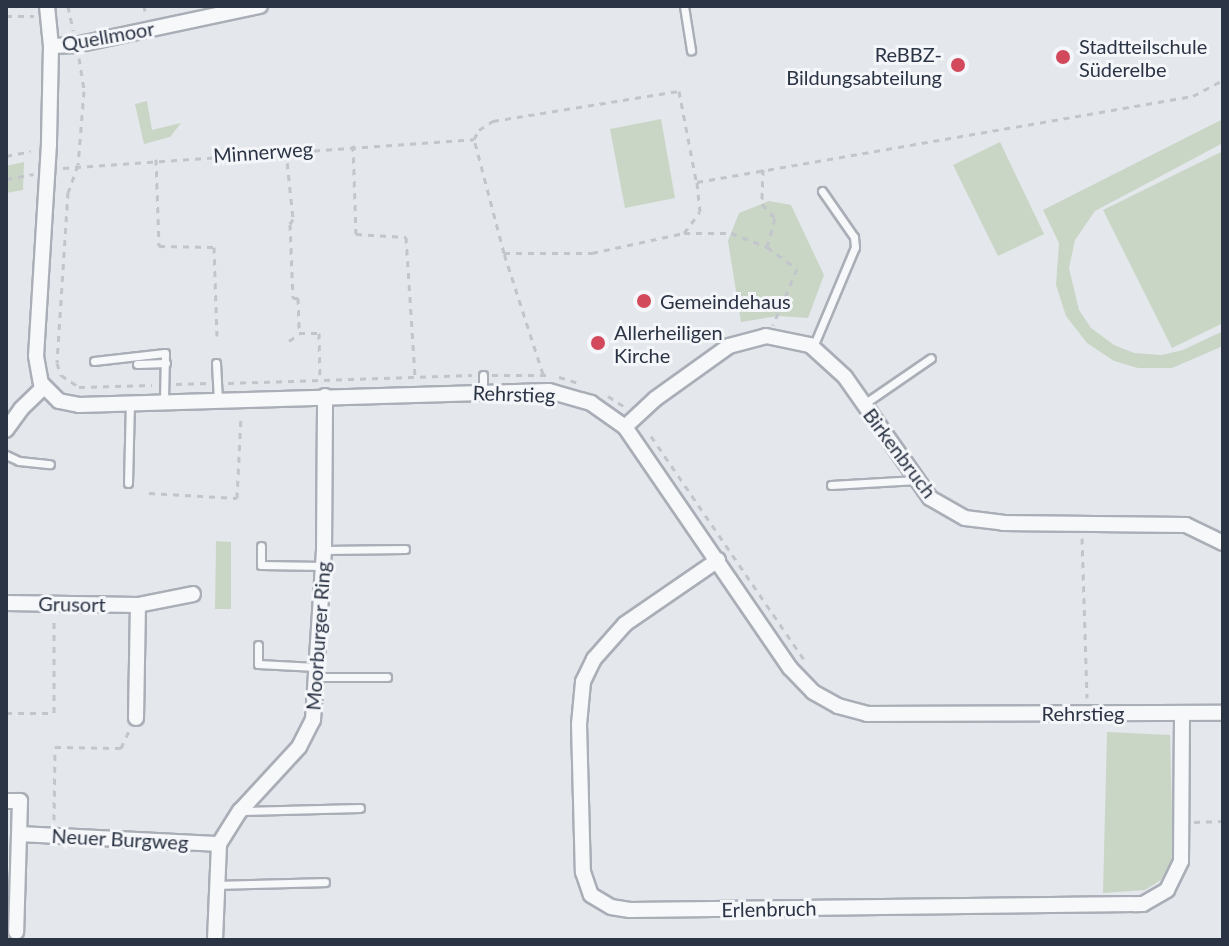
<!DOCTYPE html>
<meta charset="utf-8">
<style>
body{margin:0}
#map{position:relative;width:1229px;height:946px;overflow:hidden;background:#e4e7ec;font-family:Lato,sans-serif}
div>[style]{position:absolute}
.green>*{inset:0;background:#c9d6c5}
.path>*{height:3px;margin-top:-1.5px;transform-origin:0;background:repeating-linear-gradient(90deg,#c2c5cb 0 6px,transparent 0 12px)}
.roads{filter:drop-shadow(2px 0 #a9aeb7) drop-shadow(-2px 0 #a9aeb7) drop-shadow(0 2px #a9aeb7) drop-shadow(0 -2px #a9aeb7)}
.service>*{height:7px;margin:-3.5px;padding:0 3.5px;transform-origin:3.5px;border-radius:3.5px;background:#f7f8fa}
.minor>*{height:14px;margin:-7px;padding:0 7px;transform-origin:7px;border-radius:7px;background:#f7f8fa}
.dots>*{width:22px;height:22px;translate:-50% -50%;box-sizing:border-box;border:4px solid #f4f6f9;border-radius:50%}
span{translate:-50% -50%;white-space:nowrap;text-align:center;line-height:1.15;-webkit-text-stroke:6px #f4f6f9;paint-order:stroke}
.street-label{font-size:20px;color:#2b3445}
.poi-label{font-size:20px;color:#2b3445}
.left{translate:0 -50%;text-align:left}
.right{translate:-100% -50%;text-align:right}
.frame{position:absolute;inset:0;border:8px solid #2b3445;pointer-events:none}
</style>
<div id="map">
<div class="green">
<i style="clip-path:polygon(147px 101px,152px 130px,181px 123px,170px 137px,144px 144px,135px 104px)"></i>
<i style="clip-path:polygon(661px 119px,675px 198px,625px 208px,610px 129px)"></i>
<i style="clip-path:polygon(1223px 119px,1223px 143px,1095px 211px,1075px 240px,1069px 268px,1079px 310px,1091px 328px,1114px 345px,1134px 353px,1162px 355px,1183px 350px,1223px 331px,1223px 346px,1172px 368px,1138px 368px,1114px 361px,1087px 343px,1066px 316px,1056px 285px,1059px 243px,1043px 210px)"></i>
<i style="clip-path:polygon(1000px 142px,1044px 234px,998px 256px,953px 165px)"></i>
<i style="clip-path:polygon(1223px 151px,1223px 323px,1172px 348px,1103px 210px)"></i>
<i style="clip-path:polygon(24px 162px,23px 190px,6px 193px,6px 166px)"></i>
<i style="clip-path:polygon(769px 201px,791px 205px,824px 275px,808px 318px,778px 316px,741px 322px,728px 241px,739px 213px)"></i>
<i style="clip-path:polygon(216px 541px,231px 542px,231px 609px,215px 609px)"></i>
<i style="clip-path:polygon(1107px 732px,1170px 735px,1173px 856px,1161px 880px,1145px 890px,1103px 893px)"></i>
</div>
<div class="path">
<i style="left:68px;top:6px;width:25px;rotate:78deg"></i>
<i style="left:144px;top:6px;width:5px;rotate:79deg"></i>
<i style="left:6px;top:16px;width:28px"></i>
<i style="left:79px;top:58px;width:33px;rotate:81deg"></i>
<i style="left:84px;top:91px;width:74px;rotate:94.6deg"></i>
<i style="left:78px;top:165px;width:29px;rotate:110deg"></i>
<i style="left:68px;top:192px;width:171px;rotate:93.7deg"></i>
<i style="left:57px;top:363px;width:13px;rotate:72deg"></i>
<i style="left:61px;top:375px;width:22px;rotate:34deg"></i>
<i style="left:79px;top:387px;width:73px;rotate:-1.6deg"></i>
<i style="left:353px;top:145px;width:89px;rotate:88.1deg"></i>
<i style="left:356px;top:234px;width:50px;rotate:3.4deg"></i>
<i style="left:406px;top:237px;width:140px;rotate:86.3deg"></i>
<i style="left:286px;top:151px;width:68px;rotate:84.1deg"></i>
<i style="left:293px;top:219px;width:6px;rotate:121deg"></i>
<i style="left:290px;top:224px;width:74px;rotate:87.7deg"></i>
<i style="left:293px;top:298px;width:5px"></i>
<i style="left:298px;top:298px;width:35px;rotate:88deg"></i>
<i style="left:299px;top:333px;width:20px"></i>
<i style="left:319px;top:333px;width:47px;rotate:88.8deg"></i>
<i style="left:6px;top:156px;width:25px;rotate:-11deg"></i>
<i style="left:156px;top:159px;width:87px;rotate:88deg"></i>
<i style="left:159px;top:246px;width:55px;rotate:1deg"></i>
<i style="left:214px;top:247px;width:89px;rotate:88.1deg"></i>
<i style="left:63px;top:168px;width:412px;rotate:-4deg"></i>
<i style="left:763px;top:169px;width:35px;rotate:92deg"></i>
<i style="left:762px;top:204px;width:19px;rotate:47deg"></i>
<i style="left:775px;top:218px;width:30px;rotate:105deg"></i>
<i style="left:6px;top:179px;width:28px;rotate:-10deg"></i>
<i style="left:684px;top:233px;width:47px"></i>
<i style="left:731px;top:233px;width:39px;rotate:21deg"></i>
<i style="left:767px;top:247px;width:37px;rotate:36deg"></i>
<i style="left:797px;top:269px;width:61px;rotate:113.2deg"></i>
<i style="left:504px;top:253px;width:88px"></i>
<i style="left:592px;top:253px;width:94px;rotate:-12.3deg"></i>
<i style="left:684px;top:233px;width:26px;rotate:-53deg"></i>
<i style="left:700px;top:212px;width:30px;rotate:-96deg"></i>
<i style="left:697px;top:182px;width:503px;rotate:-9.84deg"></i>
<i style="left:1193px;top:96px;width:34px;rotate:-28deg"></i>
<i style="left:289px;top:341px;width:12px;rotate:-35deg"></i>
<i style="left:543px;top:374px;width:127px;rotate:-107.9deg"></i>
<i style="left:504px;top:253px;width:118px;rotate:-104.7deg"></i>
<i style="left:474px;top:139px;width:10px;rotate:-61deg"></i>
<i style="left:479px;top:130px;width:17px;rotate:-33deg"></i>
<i style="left:493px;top:121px;width:188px;rotate:-9.2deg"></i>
<i style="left:679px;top:91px;width:91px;rotate:79.2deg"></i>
<i style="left:492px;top:375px;width:56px"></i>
<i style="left:559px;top:377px;width:21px;rotate:17deg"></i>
<i style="left:228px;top:383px;width:244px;rotate:-1.9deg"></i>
<i style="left:176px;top:384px;width:32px;rotate:-2deg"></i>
<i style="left:608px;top:396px;width:20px;rotate:33deg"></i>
<i style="left:651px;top:436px;width:273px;rotate:55.6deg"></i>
<i style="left:149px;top:493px;width:88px;rotate:3.3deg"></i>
<i style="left:237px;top:498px;width:83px;rotate:-87.2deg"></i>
<i style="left:1082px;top:538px;width:160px;rotate:88.2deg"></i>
<i style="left:6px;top:713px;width:48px"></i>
<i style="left:54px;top:713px;width:96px;rotate:-90deg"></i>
<i style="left:54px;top:820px;width:73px;rotate:-89.2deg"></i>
<i style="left:55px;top:747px;width:66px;rotate:0.9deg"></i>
<i style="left:121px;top:748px;width:21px;rotate:-65deg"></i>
<i style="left:1194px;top:822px;width:29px;rotate:-2deg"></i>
</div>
<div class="roads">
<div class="service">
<i style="left:684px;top:6px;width:45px;rotate:81deg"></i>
<i style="left:813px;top:347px;width:108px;rotate:-67.2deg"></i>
<i style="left:855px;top:247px;width:10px;rotate:-96deg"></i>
<i style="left:854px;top:237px;width:56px;rotate:-124.8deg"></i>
<i style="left:94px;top:361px;width:71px;rotate:-6.4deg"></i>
<i style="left:165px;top:353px;width:48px;rotate:91.2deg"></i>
<i style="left:216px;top:363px;width:37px;rotate:87deg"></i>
<i style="left:137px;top:364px;width:29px;rotate:-2deg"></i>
<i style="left:483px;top:392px;width:17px;rotate:-90deg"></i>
<i style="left:864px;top:404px;width:81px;rotate:-34.5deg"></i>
<i style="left:6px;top:455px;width:14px;rotate:25deg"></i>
<i style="left:19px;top:461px;width:31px;rotate:6deg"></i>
<i style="left:128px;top:483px;width:80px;rotate:-88.6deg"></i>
<i style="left:831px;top:485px;width:86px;rotate:-3.3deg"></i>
<i style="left:261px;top:546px;width:19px;rotate:90deg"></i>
<i style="left:261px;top:565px;width:62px;rotate:0.9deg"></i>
<i style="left:324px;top:550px;width:81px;rotate:-0.7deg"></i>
<i style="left:258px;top:645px;width:19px;rotate:90deg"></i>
<i style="left:258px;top:664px;width:58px;rotate:3deg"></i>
<i style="left:315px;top:677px;width:72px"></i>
<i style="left:243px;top:811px;width:117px;rotate:-1.5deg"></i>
<i style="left:217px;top:885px;width:108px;rotate:-1.6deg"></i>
</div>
<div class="minor">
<i style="left:47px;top:6px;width:40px;rotate:84.3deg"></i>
<i style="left:51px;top:46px;width:98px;rotate:91.2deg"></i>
<i style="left:49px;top:144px;width:212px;rotate:93.5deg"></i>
<i style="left:36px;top:356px;width:27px;rotate:80deg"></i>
<i style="left:41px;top:383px;width:25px;rotate:45deg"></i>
<i style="left:59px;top:401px;width:20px;rotate:11deg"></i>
<i style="left:79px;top:405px;width:470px;rotate:-1.7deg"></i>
<i style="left:549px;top:391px;width:44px;rotate:15.9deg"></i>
<i style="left:591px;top:403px;width:42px;rotate:35.2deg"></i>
<i style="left:625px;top:427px;width:292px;rotate:55.6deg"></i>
<i style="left:790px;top:668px;width:33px;rotate:46deg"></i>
<i style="left:813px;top:692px;width:29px;rotate:29deg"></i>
<i style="left:838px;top:706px;width:30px;rotate:15deg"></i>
<i style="left:867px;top:714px;width:356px;rotate:-0.2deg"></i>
<i style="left:51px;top:46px;width:25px;rotate:-2deg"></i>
<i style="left:76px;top:45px;width:188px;rotate:-12deg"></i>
<i style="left:625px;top:427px;width:41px;rotate:-43deg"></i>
<i style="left:655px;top:399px;width:91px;rotate:-35.6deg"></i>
<i style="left:729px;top:346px;width:38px;rotate:-15deg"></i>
<i style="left:766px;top:336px;width:45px;rotate:11.6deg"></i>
<i style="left:810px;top:345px;width:47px;rotate:42.4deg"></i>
<i style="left:845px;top:377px;width:148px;rotate:54.9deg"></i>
<i style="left:930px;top:498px;width:40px;rotate:29.7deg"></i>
<i style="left:965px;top:518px;width:38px;rotate:7deg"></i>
<i style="left:1003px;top:523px;width:183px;rotate:0.6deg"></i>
<i style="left:1186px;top:525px;width:41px;rotate:25.9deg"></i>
<i style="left:6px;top:430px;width:26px;rotate:-54deg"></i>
<i style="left:21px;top:409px;width:32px;rotate:-44deg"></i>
<i style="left:718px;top:560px;width:113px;rotate:145.5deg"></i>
<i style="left:625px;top:624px;width:47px;rotate:131.5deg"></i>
<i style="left:594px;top:659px;width:25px;rotate:116deg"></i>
<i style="left:583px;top:682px;width:42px;rotate:95.4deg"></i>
<i style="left:579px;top:724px;width:148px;rotate:88.5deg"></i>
<i style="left:583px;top:872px;width:24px;rotate:71deg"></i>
<i style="left:591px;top:895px;width:23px;rotate:31deg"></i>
<i style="left:611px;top:907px;width:19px;rotate:9deg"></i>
<i style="left:630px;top:910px;width:513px;rotate:-0.67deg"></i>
<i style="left:1143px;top:904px;width:28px;rotate:-30deg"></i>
<i style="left:1167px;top:890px;width:32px;rotate:-64deg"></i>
<i style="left:1181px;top:861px;width:148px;rotate:-89.6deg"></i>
<i style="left:6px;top:603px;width:132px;rotate:0.9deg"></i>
<i style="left:138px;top:605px;width:56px;rotate:-11.3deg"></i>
<i style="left:136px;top:718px;width:113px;rotate:-89deg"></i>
<i style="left:6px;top:801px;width:14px"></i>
<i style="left:20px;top:801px;width:131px;rotate:91.7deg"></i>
<i style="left:21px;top:834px;width:198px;rotate:2.9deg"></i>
<i style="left:215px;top:940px;width:96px;rotate:-87.6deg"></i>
<i style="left:219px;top:844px;width:39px;rotate:-58deg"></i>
<i style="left:240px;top:811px;width:87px;rotate:-47.3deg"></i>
<i style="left:299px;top:747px;width:30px;rotate:-63deg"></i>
<i style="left:313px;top:720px;width:170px;rotate:-86.3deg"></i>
<i style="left:324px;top:550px;width:154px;rotate:-89.6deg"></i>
</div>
</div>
<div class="dots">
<i style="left:1063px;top:57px;background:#d1495b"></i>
<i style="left:958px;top:65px;background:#d1495b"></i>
<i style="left:644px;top:301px;background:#d1495b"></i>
<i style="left:598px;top:343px;background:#d1495b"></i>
</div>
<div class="street-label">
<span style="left:108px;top:36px;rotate:-10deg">Quellmoor</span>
<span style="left:263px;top:152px;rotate:-4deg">Minnerweg</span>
<span style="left:514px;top:394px;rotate:2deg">Rehrstieg</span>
<span style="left:900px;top:453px;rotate:53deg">Birkenbruch</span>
<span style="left:72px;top:604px;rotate:1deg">Grusort</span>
<span style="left:318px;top:636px;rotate:-86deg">Moorburger Ring</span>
<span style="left:1083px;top:713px">Rehrstieg</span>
<span style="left:120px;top:839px;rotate:3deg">Neuer Burgweg</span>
<span style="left:769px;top:909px;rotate:-1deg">Erlenbruch</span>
</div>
<div class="poi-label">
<span class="left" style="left:1079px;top:58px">Stadtteilschule<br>Süderelbe</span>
<span class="right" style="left:942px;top:66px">ReBBZ-<br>Bildungsabteilung</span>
<span class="left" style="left:660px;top:301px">Gemeindehaus</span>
<span class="left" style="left:614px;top:344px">Allerheiligen<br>Kirche</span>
</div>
<div class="frame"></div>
</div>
